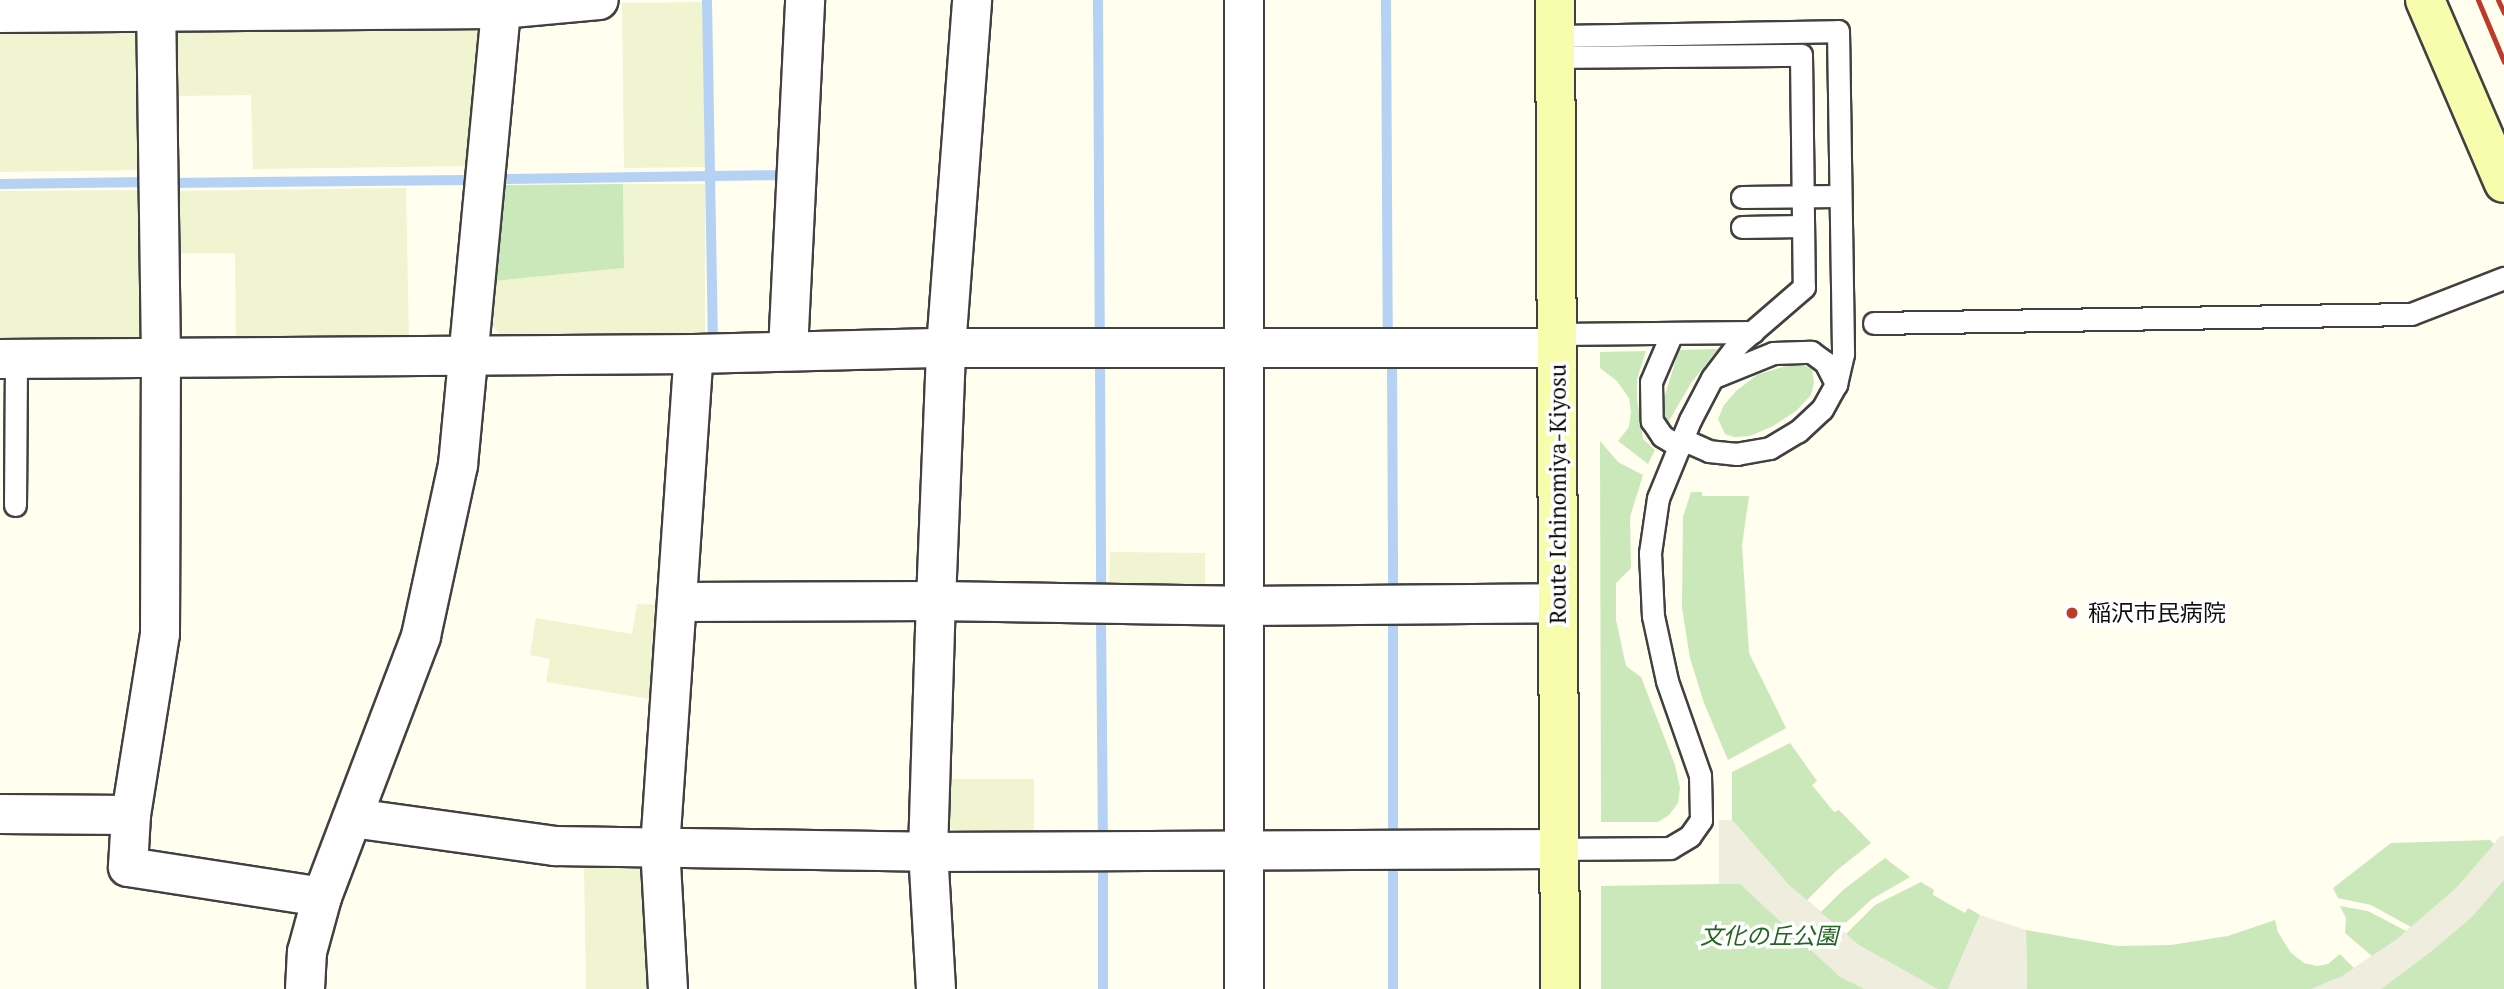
<!DOCTYPE html>
<meta charset="utf-8">
<style>
body{margin:0}
#map{position:relative;width:2504px;height:989px;overflow:hidden;background:#fffeef;font-family:"PT Serif","Noto Sans JP",serif}
div>[style]{position:absolute}
.farmland>*{inset:0;background:#f1f4d0}
.green>*{inset:0;background:#cae8ba}
.plaza>*{inset:0;background:#eeedde}
.stream>*{height:10px;margin:-5px;padding:0 5px;transform-origin:5px;border-radius:5px;background:#b5d2f4}
.roads{filter:drop-shadow(2px 0 #414141) drop-shadow(-2px 0 #414141) drop-shadow(0 2px #414141) drop-shadow(0 -2px #414141)}
.lane>*{height:21px;margin:-10.5px;padding:0 10.5px;transform-origin:10.5px;border-radius:10.5px;background:#fff}
.street>*{height:38px;margin:-19px;padding:0 19px;transform-origin:19px;border-radius:19px;background:#fff}
.secondary>*{height:38px;margin:-19px;padding:0 19px;transform-origin:19px;border-radius:19px;background:#f7fdac}
.rail>*{height:5px;margin:-2.5px;padding:0 2.5px;transform-origin:2.5px;border-radius:2.5px;background:#ba3c29}
.dots>*{width:19px;height:19px;translate:-50% -50%;box-sizing:border-box;border:4px solid #fff;border-radius:50%}
span{translate:-50% -50%;white-space:nowrap;text-align:center;line-height:1.15;-webkit-text-stroke:7px #fff;paint-order:stroke}
.street-label{font-size:23px;color:#0e0e0e}
.poi-label{font-size:23px;color:#0e0e0e}
.left{translate:0 -50%;text-align:left}
.park-label{font-size:23px;color:#226420;font-style:italic}
</style>
<div id="map">
<div class="farmland">
<i style="clip-path:polygon(703px 2px,705px 167px,624px 168px,622px 3px)"></i>
<i style="clip-path:polygon(129px 20px,143px 41px,145px 170px,0 172px,0 22px)"></i>
<i style="clip-path:polygon(173px 21px,486px 27px,472px 166px,253px 169px,251px 95px,175px 96px)"></i>
<i style="clip-path:polygon(623px 184px,705px 184px,705px 336px,501px 336px,491px 323px,494px 281px,624px 268px)"></i>
<i style="clip-path:polygon(406px 188px,409px 341px,236px 343px,235px 253px,177px 253px,177px 191px)"></i>
<i style="clip-path:polygon(151px 190px,152px 339px,0 341px,0 191px)"></i>
<i style="clip-path:polygon(1110px 552px,1205px 553px,1205px 592px,1109px 592px)"></i>
<i style="clip-path:polygon(637px 604px,668px 605px,661px 701px,546px 682px,550px 659px,530px 655px,536px 618px,632px 634px)"></i>
<i style="clip-path:polygon(941px 779px,1034px 779px,1034px 838px,962px 838px,941px 820px)"></i>
<i style="clip-path:polygon(640px 863px,652px 874px,657px 989px,586px 989px,584px 864px)"></i>
</div>
<div class="green">
<i style="clip-path:polygon(623px 184px,624px 268px,494px 281px,499px 185px)"></i>
<i style="clip-path:polygon(1718px 349px,1691px 383px,1666px 426px,1664px 398px,1679px 350px)"></i>
<i style="clip-path:polygon(1646px 351px,1637px 379px,1637px 399px,1643px 439px,1655px 450px,1648px 464px,1618px 441px,1629px 427px,1631px 412px,1629px 398px,1617px 381px,1600px 368px,1600px 352px)"></i>
<i style="clip-path:polygon(1789px 365px,1804px 365px,1812px 369px,1814px 382px,1811px 395px,1796px 411px,1773px 426px,1750px 436px,1734px 437px,1725px 434px,1718px 419px,1724px 405px,1736px 391px,1757px 375px)"></i>
<i style="clip-path:polygon(1600px 441px,1618px 462px,1643px 475px,1630px 517px,1631px 568px,1616px 583px,1616px 620px,1626px 666px,1641px 677px,1675px 765px,1680px 788px,1678px 803px,1669px 815px,1658px 822px,1601px 822px)"></i>
<i style="clip-path:polygon(1691px 492px,1702px 492px,1702px 496px,1749px 496px,1742px 545px,1749px 653px,1786px 728px,1728px 760px,1704px 703px,1690px 658px,1682px 608px,1683px 517px)"></i>
<i style="clip-path:polygon(1790px 743px,1817px 781px,1812px 785px,1834px 812px,1839px 810px,1871px 843px,1836px 871px,1807px 900px,1821px 912px,1843px 890px,1885px 858px,1910px 877px,1872px 899px,1840px 928px,1846px 934px,1875px 905px,1921px 882px,1934px 890px,1933px 895px,1965px 913px,1968px 908px,1980px 915px,1948px 989px,1601px 989px,1601px 886px,1787px 883px,1732px 820px,1732px 772px)"></i>
<i style="clip-path:polygon(2501px 836px,2504px 841px,2504px 989px,2027px 989px,2026px 930px,2117px 946px,2171px 945px,2228px 936px,2275px 920px,2278px 932px,2291px 953px,2304px 963px,2317px 966px,2328px 964px,2340px 954px,2354px 968px,2372px 956px,2345px 933px,2346px 918px,2340px 906px,2368px 911px,2406px 931px,2411px 927px,2371px 905px,2338px 898px,2333px 888px,2391px 843px,2490px 840px,2494px 844px)"></i>
</div>
<div class="plaza">
<i style="clip-path:polygon(1719px 820px,1732px 820px,1788px 884px,1859px 945px,1938px 989px,1864px 989px,1840px 977px,1740px 884px,1719px 884px)"></i>
<i style="clip-path:polygon(2501px 836px,2504px 836px,2504px 880px,2472px 917px,2432px 951px,2381px 989px,2311px 989px,2342px 976px,2397px 939px,2456px 888px)"></i>
<i style="clip-path:polygon(1980px 915px,2026px 930px,2027px 989px,1948px 989px)"></i>
</div>
<div class="stream">
<i style="left:1098px;top:0;width:332px;rotate:89.7deg"></i>
<i style="left:1386px;top:0;width:333px;rotate:89.7deg"></i>
<i style="left:707px;top:1px;width:330px;rotate:89deg"></i>
<i style="left:502px;top:179px;width:273px;rotate:-0.8deg"></i>
<i style="left:169px;top:183px;width:298px;rotate:-0.6deg"></i>
<i style="left:0;top:184px;width:149px;rotate:-0.8deg"></i>
<i style="left:1392px;top:366px;width:222px;rotate:89.7deg"></i>
<i style="left:1100px;top:367px;width:228px;rotate:89.7deg"></i>
<i style="left:1393px;top:615px;width:217px;rotate:90deg"></i>
<i style="left:1101px;top:616px;width:215px;rotate:89.5deg"></i>
<i style="left:1103px;top:868px;width:121px;rotate:90deg"></i>
<i style="left:1393px;top:989px;width:116px;rotate:-90deg"></i>
</div>
<div class="roads">
<div class="lane">
<i style="left:1555px;top:36px;width:283px;rotate:-1deg"></i>
<i style="left:1838px;top:31px;width:323px;rotate:89.1deg"></i>
<i style="left:1843px;top:354px;width:31px;rotate:103deg"></i>
<i style="left:1836px;top:384px;width:29px;rotate:119deg"></i>
<i style="left:1822px;top:409px;width:33px;rotate:137deg"></i>
<i style="left:1798px;top:431px;width:33px;rotate:149deg"></i>
<i style="left:1770px;top:448px;width:34px;rotate:170deg"></i>
<i style="left:1737px;top:454px;width:28px;rotate:-174deg"></i>
<i style="left:1709px;top:451px;width:30px;rotate:-156deg"></i>
<i style="left:1556px;top:57px;width:245px;rotate:-0.5deg"></i>
<i style="left:1801px;top:55px;width:232px;rotate:89.3deg"></i>
<i style="left:1804px;top:287px;width:87px;rotate:139.2deg"></i>
<i style="left:1738px;top:344px;width:43px;rotate:127.4deg"></i>
<i style="left:1712px;top:378px;width:47px;rotate:117.6deg"></i>
<i style="left:1690px;top:420px;width:84px;rotate:112.3deg"></i>
<i style="left:1658px;top:498px;width:56px;rotate:98.3deg"></i>
<i style="left:1650px;top:553px;width:63px;rotate:87.3deg"></i>
<i style="left:1653px;top:616px;width:66px;rotate:77.8deg"></i>
<i style="left:1667px;top:681px;width:100px;rotate:70.7deg"></i>
<i style="left:1700px;top:775px;width:45px;rotate:88.7deg"></i>
<i style="left:1701px;top:820px;width:19px;rotate:125deg"></i>
<i style="left:1690px;top:836px;width:23px;rotate:149deg"></i>
<i style="left:1670px;top:848px;width:111px;rotate:179.5deg"></i>
<i style="left:1742px;top:197px;width:98px;rotate:-0.6deg"></i>
<i style="left:1742px;top:227px;width:61px;rotate:-0.9deg"></i>
<i style="left:1874px;top:323px;width:537px;rotate:-0.96deg"></i>
<i style="left:2411px;top:314px;width:100px;rotate:-21.2deg"></i>
<i style="left:1672px;top:333px;width:53px;rotate:113.2deg"></i>
<i style="left:1651px;top:382px;width:39px;rotate:89deg"></i>
<i style="left:1652px;top:421px;width:18px;rotate:56deg"></i>
<i style="left:1662px;top:436px;width:21px;rotate:31deg"></i>
<i style="left:1557px;top:334px;width:196px;rotate:-0.6deg"></i>
<i style="left:1714px;top:377px;width:64px;rotate:-22.1deg"></i>
<i style="left:1773px;top:353px;width:38px;rotate:-2deg"></i>
<i style="left:1811px;top:352px;width:17px;rotate:36deg"></i>
<i style="left:1825px;top:362px;width:25px;rotate:63deg"></i>
<i style="left:15px;top:505px;width:146px;rotate:-89.6deg"></i>
</div>
<div class="street">
<i style="left:0;top:13px;width:501px;rotate:-0.46deg"></i>
<i style="left:501px;top:9px;width:98px;rotate:-5.2deg"></i>
<i style="left:788px;top:351px;width:351px;rotate:-87.2deg"></i>
<i style="left:0;top:359px;width:694px;rotate:-0.41deg"></i>
<i style="left:694px;top:354px;width:252px;rotate:-1.4deg"></i>
<i style="left:946px;top:348px;width:611px"></i>
<i style="left:677px;top:602px;width:259px;rotate:-0.2deg"></i>
<i style="left:936px;top:601px;width:307px;rotate:0.9deg"></i>
<i style="left:1243px;top:606px;width:315px;rotate:-0.5deg"></i>
<i style="left:0;top:814px;width:131px;rotate:0.4deg"></i>
<i style="left:131px;top:815px;width:52px;rotate:93.3deg"></i>
<i style="left:128px;top:867px;width:196px;rotate:8.8deg"></i>
<i style="left:131px;top:815px;width:183px;rotate:-80.9deg"></i>
<i style="left:160px;top:634px;width:276px;rotate:-89.8deg"></i>
<i style="left:161px;top:358px;width:347px;rotate:-90.8deg"></i>
<i style="left:353px;top:818px;width:204px;rotate:7.9deg"></i>
<i style="left:555px;top:846px;width:373px;rotate:0.9deg"></i>
<i style="left:928px;top:852px;width:631px;rotate:-0.27deg"></i>
<i style="left:305px;top:989px;width:37px;rotate:-87deg"></i>
<i style="left:307px;top:952px;width:57px;rotate:-74.7deg"></i>
<i style="left:322px;top:897px;width:279px;rotate:-69.2deg"></i>
<i style="left:421px;top:636px;width:175px;rotate:-77.8deg"></i>
<i style="left:458px;top:465px;width:467px;rotate:-84.6deg"></i>
<i style="left:668px;top:989px;width:141px;rotate:-93.2deg"></i>
<i style="left:660px;top:848px;width:495px;rotate:-86.1deg"></i>
<i style="left:936px;top:989px;width:137px;rotate:-93.3deg"></i>
<i style="left:928px;top:852px;width:251px;rotate:-88.2deg"></i>
<i style="left:936px;top:601px;width:253px;rotate:-87.7deg"></i>
<i style="left:946px;top:348px;width:349px;rotate:-85.7deg"></i>
<i style="left:1244px;top:989px;width:989px;rotate:-90deg"></i>
</div>
<div class="secondary">
<i style="left:1555px;top:0;width:989px;rotate:89.71deg"></i>
<i style="left:2425px;top:0;width:199px;rotate:66.7deg"></i>
</div>
</div>
<div class="rail">
<i style="left:2478px;top:0;width:67px;rotate:67.2deg"></i>
<i style="left:2498px;top:0;width:14px;rotate:65deg"></i>
</div>
<div class="dots">
<i style="left:2072px;top:613px;background:#ba3c29"></i>
</div>
<div class="street-label">
<span style="left:1558px;top:494px;rotate:-90deg">Route Ichinomiya-Kiyosu</span>
</div>
<div class="poi-label">
<span class="left" style="left:2088px;top:613px">稲沢市民病院</span>
</div>
<div class="park-label">
<span style="left:1769px;top:936px">文化の丘公園</span>
</div>
</div>
